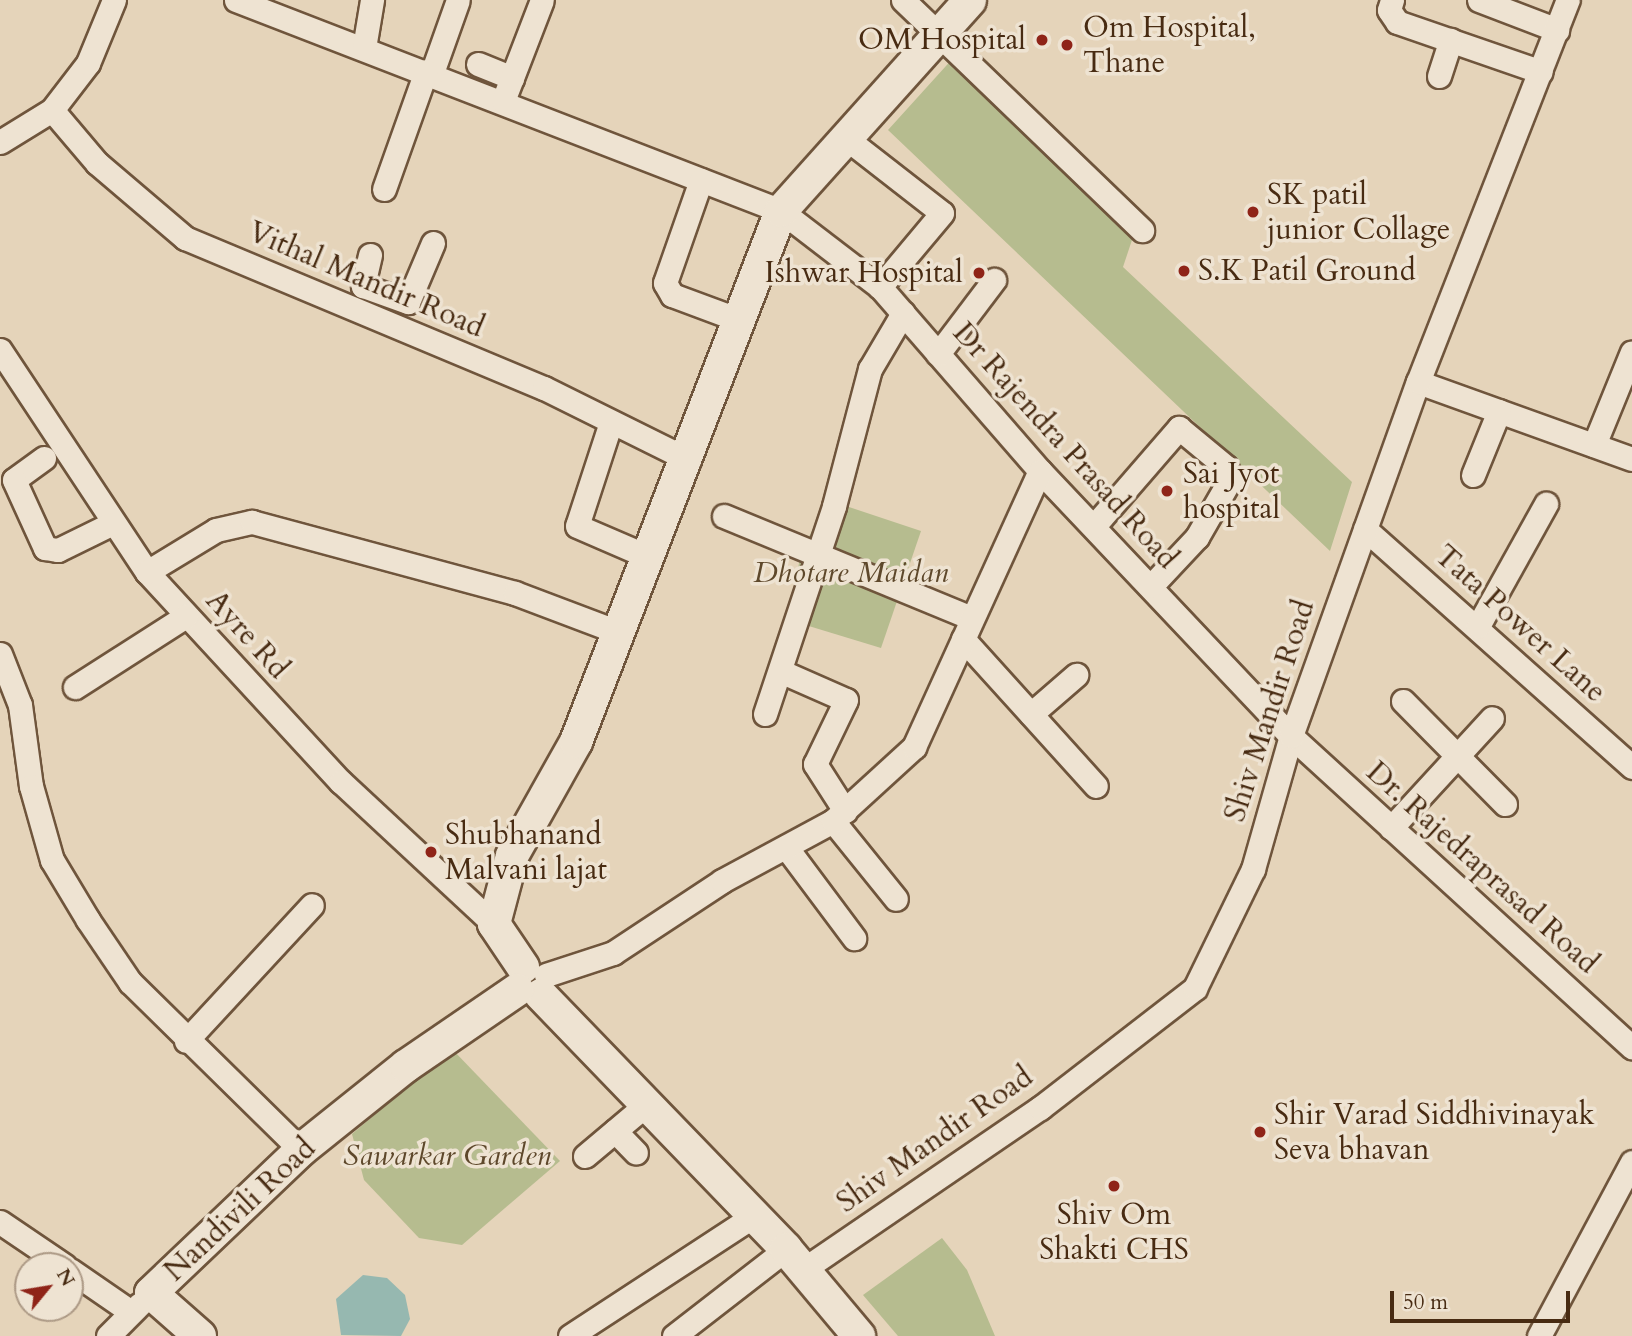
<!DOCTYPE html>
<style>
body{margin:0}
#map{position:relative;width:1632px;height:1336px;overflow:hidden;background:#e5d4ba;font-family:Cardo,serif}
div>[style]{position:absolute}
.green>*{inset:0;background:#b6bc8f}
.water>*{inset:0;background:#96b8b0}
.roads{filter:drop-shadow(2px 0 #6f553c) drop-shadow(-2px 0 #6f553c) drop-shadow(0 2px #6f553c) drop-shadow(0 -2px #6f553c)}
.street>*{height:23px;margin:-11.5px;padding:0 11.5px;transform-origin:11.5px;border-radius:11.5px;background:#eee3d2}
.secondary>*{height:32px;margin:-16px;padding:0 16px;transform-origin:16px;border-radius:16px;background:#eee3d2}
.dots>*{width:19px;height:19px;translate:-50% -50%;box-sizing:border-box;border:4px solid #eee3d2;border-radius:50%}
span{translate:-50% -50%;white-space:nowrap;text-align:center;line-height:1.15;-webkit-text-stroke:7px #eee3d2;paint-order:stroke}
.poi-label{font-size:30px;color:#482b12}
.left{translate:0 -50%;text-align:left}
.right{translate:-100% -50%;text-align:right}
.street-label{font-size:30px;color:#482b12}
.park-label{font-size:30px;color:#5e482b;font-style:italic}
.north{position:absolute;left:14px;top:1252px;width:70px;height:70px;box-sizing:border-box;background:#eee3d2;border:2px solid #ac9985;border-radius:50%;rotate:60deg;font-size:19px;font-weight:700;line-height:28px;text-align:center;color:#482b12}
.north::after{content:'';display:block;margin:auto;width:24px;height:32px;background:#8f2418;clip-path:polygon(50% 0,100% 100%,50% 72%,0 100%)}
.scale{position:absolute;left:1390px;top:1291px;width:180px;height:32px;box-sizing:border-box;border:4px solid #482b12;border-top:0;padding-left:9px;font-size:21px;line-height:24px;white-space:nowrap;color:#482b12;-webkit-text-stroke:5px #eee3d2;paint-order:stroke}
</style>
<div id="map">
<div class="green">
<i style="clip-path:polygon(955px 56px,1135px 231px,1123px 267px,1352px 482px,1330px 551px,888px 130px)"></i>
<i style="clip-path:polygon(828px 500px,921px 531px,881px 648px,789px 620px,801px 552px)"></i>
<i style="clip-path:polygon(452px 1049px,560px 1161px,462px 1245px,419px 1238px,364px 1180px,352px 1134px)"></i>
<i style="clip-path:polygon(942px 1238px,967px 1270px,995px 1336px,898px 1336px,863px 1295px)"></i>
</div>
<div class="water">
<i style="clip-path:polygon(363px 1275px,387px 1278px,405px 1295px,410px 1319px,401px 1336px,341px 1335px,336px 1299px)"></i>
</div>
<div class="roads">
<div class="street">
<i style="left:236px;top:0;width:584px;rotate:21.16deg"></i>
<i style="left:781px;top:211px;width:125px;rotate:37.5deg"></i>
<i style="left:880px;top:287px;width:244px;rotate:49deg"></i>
<i style="left:1040px;top:471px;width:365px;rotate:46.6deg"></i>
<i style="left:1291px;top:736px;width:462px;rotate:42.4deg"></i>
<i style="left:903px;top:0;width:332px;rotate:43.9deg"></i>
<i style="left:1392px;top:0;width:10px;rotate:107deg"></i>
<i style="left:1389px;top:10px;width:14px;rotate:56deg"></i>
<i style="left:1397px;top:22px;width:152px;rotate:19.1deg"></i>
<i style="left:1479px;top:0;width:84px;rotate:21deg"></i>
<i style="left:364px;top:48px;width:49px;rotate:-80.5deg"></i>
<i style="left:478px;top:64px;width:37px;rotate:22deg"></i>
<i style="left:432px;top:73px;width:77px;rotate:-70.4deg"></i>
<i style="left:1439px;top:76px;width:38px;rotate:-72deg"></i>
<i style="left:503px;top:101px;width:108px;rotate:-68.9deg"></i>
<i style="left:52px;top:110px;width:70px;rotate:49.7deg"></i>
<i style="left:97px;top:163px;width:116px;rotate:40.4deg"></i>
<i style="left:185px;top:238px;width:389px;rotate:22.7deg"></i>
<i style="left:544px;top:388px;width:162px;rotate:26.4deg"></i>
<i style="left:847px;top:139px;width:120px;rotate:37.9deg"></i>
<i style="left:942px;top:213px;width:97px;rotate:130deg"></i>
<i style="left:0;top:142px;width:61px;rotate:-31.6deg"></i>
<i style="left:52px;top:110px;width:59px;rotate:-52.5deg"></i>
<i style="left:88px;top:63px;width:68px;rotate:-67.6deg"></i>
<i style="left:701px;top:180px;width:109px;rotate:109.3deg"></i>
<i style="left:665px;top:283px;width:14px;rotate:60deg"></i>
<i style="left:672px;top:295px;width:75px;rotate:20.4deg"></i>
<i style="left:384px;top:189px;width:125px;rotate:-70.4deg"></i>
<i style="left:370px;top:255px;width:32px;rotate:103deg"></i>
<i style="left:363px;top:286px;width:48px;rotate:19.6deg"></i>
<i style="left:408px;top:302px;width:64px;rotate:-67deg"></i>
<i style="left:0;top:350px;width:266px;rotate:56.5deg"></i>
<i style="left:147px;top:572px;width:286px;rotate:47.3deg"></i>
<i style="left:341px;top:782px;width:209px;rotate:42.9deg"></i>
<i style="left:938px;top:354px;width:93px;rotate:-52.9deg"></i>
<i style="left:1418px;top:382px;width:227px;rotate:19.8deg"></i>
<i style="left:611px;top:422px;width:109px;rotate:108.1deg"></i>
<i style="left:577px;top:526px;width:78px;rotate:23.3deg"></i>
<i style="left:1594px;top:445px;width:100px;rotate:-67.8deg"></i>
<i style="left:44px;top:458px;width:37px;rotate:144deg"></i>
<i style="left:14px;top:480px;width:75px;rotate:65.5deg"></i>
<i style="left:45px;top:548px;width:13px;rotate:9deg"></i>
<i style="left:58px;top:550px;width:59px;rotate:-26.1deg"></i>
<i style="left:1473px;top:475px;width:69px;rotate:-67.9deg"></i>
<i style="left:724px;top:516px;width:267px;rotate:22.4deg"></i>
<i style="left:1094px;top:526px;width:130px;rotate:-49.1deg"></i>
<i style="left:1179px;top:428px;width:61px;rotate:39.7deg"></i>
<i style="left:1226px;top:467px;width:12px;rotate:66deg"></i>
<i style="left:1231px;top:478px;width:68px;rotate:120deg"></i>
<i style="left:1197px;top:537px;width:67px;rotate:133.2deg"></i>
<i style="left:1365px;top:529px;width:358px;rotate:41.7deg"></i>
<i style="left:147px;top:572px;width:81px;rotate:-31.3deg"></i>
<i style="left:216px;top:530px;width:37px;rotate:-13deg"></i>
<i style="left:252px;top:522px;width:272px;rotate:15.1deg"></i>
<i style="left:515px;top:593px;width:110px;rotate:20.7deg"></i>
<i style="left:1478px;top:626px;width:140px;rotate:-60.9deg"></i>
<i style="left:963px;top:639px;width:198px;rotate:47.9deg"></i>
<i style="left:0;top:654px;width:55px;rotate:68.6deg"></i>
<i style="left:20px;top:705px;width:82px;rotate:82.3deg"></i>
<i style="left:31px;top:786px;width:77px;rotate:74.2deg"></i>
<i style="left:52px;top:860px;width:70px;rotate:59deg"></i>
<i style="left:88px;top:920px;width:75px;rotate:55.9deg"></i>
<i style="left:130px;top:982px;width:240px;rotate:44.5deg"></i>
<i style="left:780px;top:671px;width:72px;rotate:23.7deg"></i>
<i style="left:846px;top:700px;width:71px;rotate:115.8deg"></i>
<i style="left:815px;top:764px;width:56px;rotate:57.4deg"></i>
<i style="left:75px;top:687px;width:132px;rotate:-32.6deg"></i>
<i style="left:1403px;top:701px;width:145px;rotate:45.3deg"></i>
<i style="left:765px;top:714px;width:219px;rotate:-71.6deg"></i>
<i style="left:834px;top:506px;width:142px;rotate:-75.3deg"></i>
<i style="left:870px;top:369px;width:65px;rotate:-59.5deg"></i>
<i style="left:1031px;top:714px;width:60px;rotate:-40.9deg"></i>
<i style="left:833px;top:821px;width:100px;rotate:51.1deg"></i>
<i style="left:1391px;top:828px;width:149px;rotate:-47.4deg"></i>
<i style="left:786px;top:847px;width:114px;rotate:53.2deg"></i>
<i style="left:546px;top:975px;width:71px;rotate:-18.2deg"></i>
<i style="left:613px;top:953px;width:131px;rotate:-33.4deg"></i>
<i style="left:722px;top:881px;width:126px;rotate:-28.4deg"></i>
<i style="left:833px;top:821px;width:110px;rotate:-42.4deg"></i>
<i style="left:914px;top:747px;width:303px;rotate:-65.5deg"></i>
<i style="left:186px;top:1041px;width:185px;rotate:-47.2deg"></i>
<i style="left:615px;top:1131px;width:30px;rotate:46deg"></i>
<i style="left:585px;top:1156px;width:81px;rotate:-40deg"></i>
<i style="left:0;top:1222px;width:78px;rotate:34.1deg"></i>
<i style="left:804px;top:1269px;width:286px;rotate:-34.3deg"></i>
<i style="left:1040px;top:1108px;width:196px;rotate:-37.7deg"></i>
<i style="left:1195px;top:988px;width:132px;rotate:-64deg"></i>
<i style="left:1253px;top:869px;width:138px;rotate:-74.1deg"></i>
<i style="left:1291px;top:736px;width:376px;rotate:-70.3deg"></i>
<i style="left:1418px;top:382px;width:410px;rotate:-68.6deg"></i>
<i style="left:70px;top:1270px;width:74px;rotate:34.5deg"></i>
<i style="left:108px;top:1336px;width:45px;rotate:-45deg"></i>
<i style="left:570px;top:1336px;width:215px;rotate:-33.2deg"></i>
<i style="left:674px;top:1336px;width:142px;rotate:-37.8deg"></i>
<i style="left:1539px;top:1336px;width:197px;rotate:-61.9deg"></i>
</div>
<div class="secondary">
<i style="left:523px;top:967px;width:52px;rotate:-124deg"></i>
<i style="left:494px;top:924px;width:70px;rotate:-75.2deg"></i>
<i style="left:512px;top:856px;width:131px;rotate:-60.7deg"></i>
<i style="left:576px;top:742px;width:569px;rotate:-68.89deg"></i>
<i style="left:781px;top:211px;width:283px;rotate:-48.1deg"></i>
<i style="left:541px;top:995px;width:353px;rotate:46deg"></i>
<i style="left:786px;top:1249px;width:114px;rotate:50deg"></i>
<i style="left:200px;top:1336px;width:65px;rotate:-138.7deg"></i>
<i style="left:151px;top:1293px;width:207px;rotate:-43.6deg"></i>
<i style="left:301px;top:1150px;width:134px;rotate:-38.7deg"></i>
<i style="left:406px;top:1066px;width:135px;rotate:-34.4deg"></i>
</div>
</div>
<div class="dots">
<i style="left:1042px;top:40px;background:#8f2418"></i>
<i style="left:1067px;top:45px;background:#8f2418"></i>
<i style="left:1253px;top:212px;background:#8f2418"></i>
<i style="left:1184px;top:271px;background:#8f2418"></i>
<i style="left:979px;top:273px;background:#8f2418"></i>
<i style="left:1167px;top:491px;background:#8f2418"></i>
<i style="left:431px;top:852px;background:#8f2418"></i>
<i style="left:1260px;top:1132px;background:#8f2418"></i>
<i style="left:1114px;top:1186px;background:#8f2418"></i>
</div>
<div class="poi-label">
<span class="left" style="left:1083px;top:45px">Om Hospital,<br>Thane</span>
<span class="right" style="left:1026px;top:40px">OM Hospital</span>
<span class="left" style="left:1267px;top:212px">SK patil<br>junior Collage</span>
<span class="left" style="left:1198px;top:271px">S.K Patil Ground</span>
<span class="right" style="left:963px;top:273px">Ishwar Hospital</span>
<span class="left" style="left:1183px;top:491px">Sai Jyot<br>hospital</span>
<span class="left" style="left:445px;top:852px">Shubhanand<br>Malvani lajat</span>
<span class="left" style="left:1274px;top:1132px">Shir Varad Siddhivinayak<br>Seva bhavan</span>
<span style="left:1114px;top:1232px">Shiv Om<br>Shakti CHS</span>
</div>
<div class="street-label">
<span style="left:366px;top:280px;rotate:23deg">Vithal Mandir Road</span>
<span style="left:1065px;top:446px;rotate:48deg">Dr Rajendra Prasad Road</span>
<span style="left:1520px;top:624px;rotate:42deg">Tata Power Lane</span>
<span style="left:247px;top:635px;rotate:48deg">Ayre Rd</span>
<span style="left:1270px;top:711px;rotate:-72deg">Shiv Mandir Road</span>
<span style="left:1482px;top:868px;rotate:42deg">Dr. Rajedraprasad Road</span>
<span style="left:935px;top:1140px;rotate:-35deg">Shiv Mandir Road</span>
<span style="left:240px;top:1210px;rotate:-43deg">Nandivili Road</span>
</div>
<div class="park-label">
<span style="left:851px;top:573px">Dhotare Maidan</span>
<span style="left:447px;top:1156px">Sawarkar Garden</span>
</div>
<div class="north">N</div>
<div class="scale">50 m</div>
</div>
